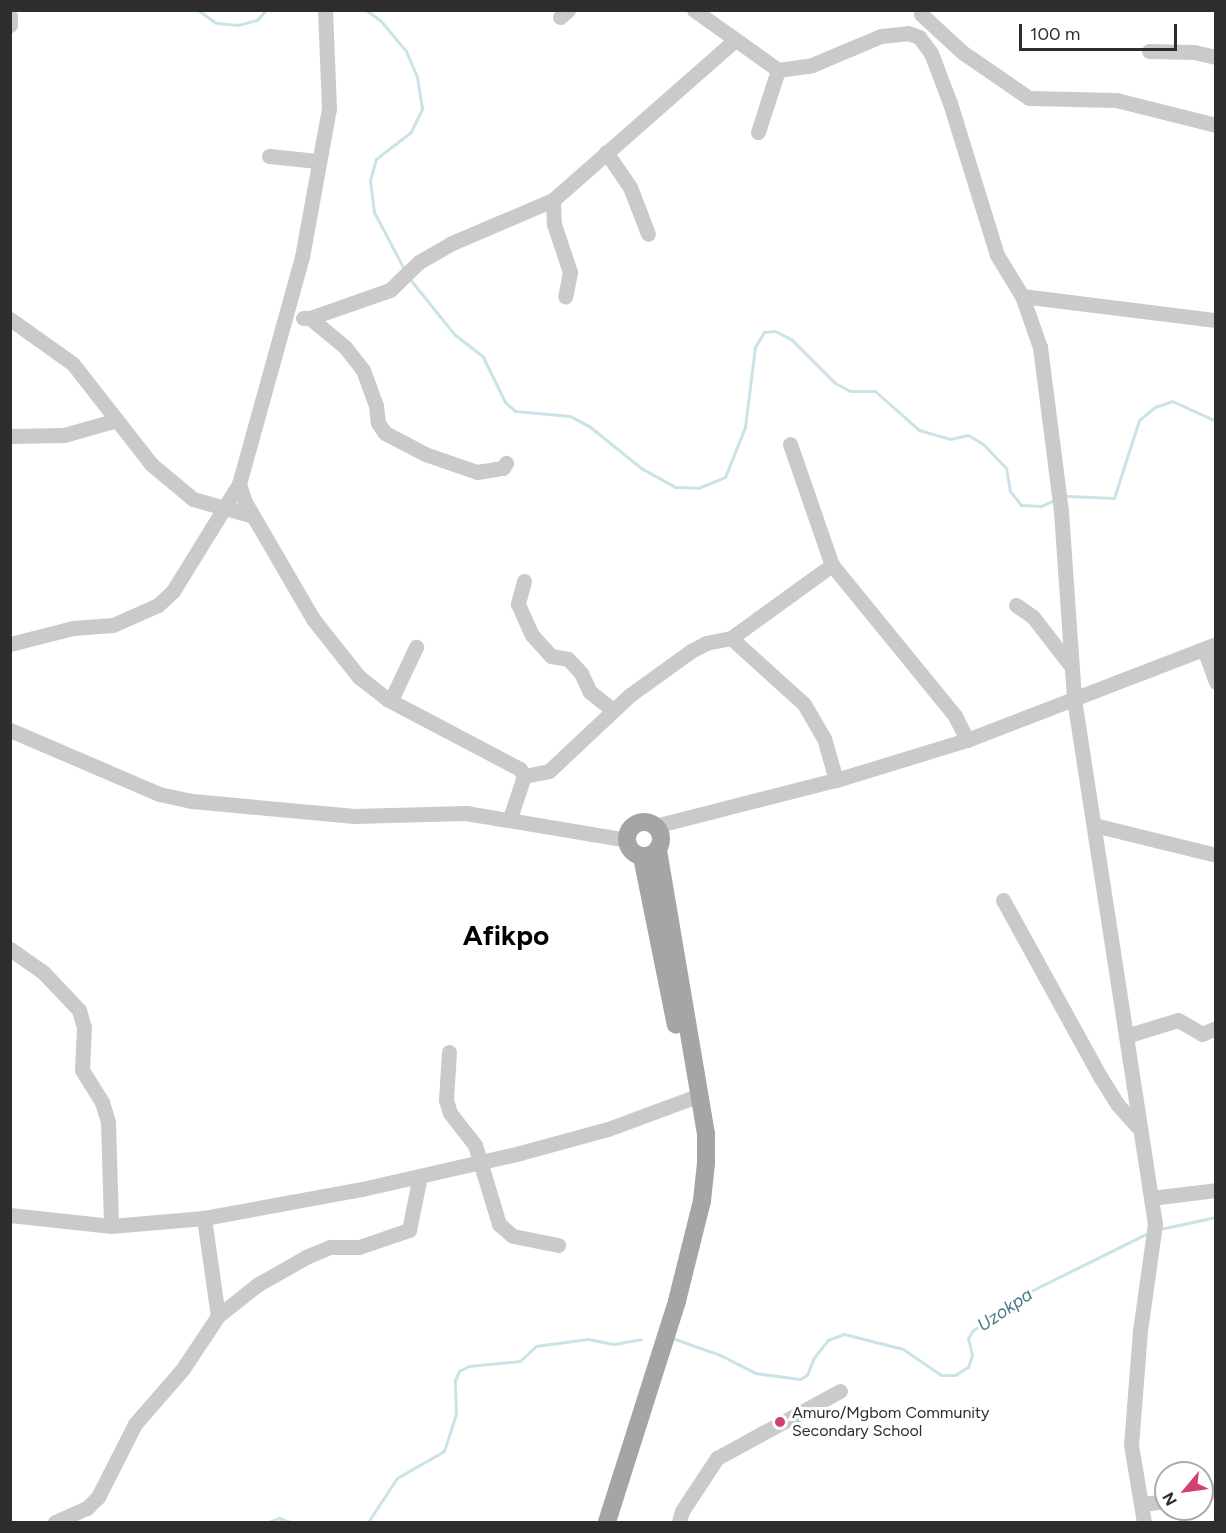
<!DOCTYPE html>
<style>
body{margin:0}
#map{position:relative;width:1226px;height:1533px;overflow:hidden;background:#fff;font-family:Figtree,sans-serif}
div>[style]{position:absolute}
.stream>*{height:3px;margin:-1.5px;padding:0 1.5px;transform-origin:1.5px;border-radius:1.5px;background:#cae3e7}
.minor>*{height:15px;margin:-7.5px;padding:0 7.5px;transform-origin:7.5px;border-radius:7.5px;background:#cacaca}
.major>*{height:18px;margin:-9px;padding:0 9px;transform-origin:9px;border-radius:9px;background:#a5a5a5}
.major>.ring{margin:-9px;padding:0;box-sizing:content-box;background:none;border:18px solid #a5a5a5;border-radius:50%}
.dots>*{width:16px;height:16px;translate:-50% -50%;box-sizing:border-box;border:3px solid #fff;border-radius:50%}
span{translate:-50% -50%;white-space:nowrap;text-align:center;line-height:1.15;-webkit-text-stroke:6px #fff;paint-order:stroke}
.poi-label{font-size:16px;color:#2d2d2d}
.left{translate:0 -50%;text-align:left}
.water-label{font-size:18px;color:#447c86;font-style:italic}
.town-label{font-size:28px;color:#000;font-weight:700}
.frame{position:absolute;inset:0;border:12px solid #2d2d2d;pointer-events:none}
.north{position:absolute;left:1154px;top:1461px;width:60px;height:60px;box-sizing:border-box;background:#fff;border:2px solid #ababab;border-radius:50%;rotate:241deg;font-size:16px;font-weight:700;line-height:24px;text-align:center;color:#2d2d2d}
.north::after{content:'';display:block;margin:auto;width:21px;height:27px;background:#d2416e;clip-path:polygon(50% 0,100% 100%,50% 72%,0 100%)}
.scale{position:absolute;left:1019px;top:24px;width:158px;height:27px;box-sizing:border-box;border:3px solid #2d2d2d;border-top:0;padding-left:8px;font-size:18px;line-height:21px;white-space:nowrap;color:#2d2d2d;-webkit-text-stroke:4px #fff;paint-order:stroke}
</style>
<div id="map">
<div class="stream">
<i style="left:198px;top:10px;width:22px;rotate:36deg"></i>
<i style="left:216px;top:23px;width:22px;rotate:5deg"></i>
<i style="left:238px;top:25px;width:20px;rotate:-15deg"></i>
<i style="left:257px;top:20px;width:13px;rotate:-48deg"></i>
<i style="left:366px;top:10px;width:17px;rotate:36deg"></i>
<i style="left:380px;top:20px;width:40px;rotate:50deg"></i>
<i style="left:406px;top:51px;width:28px;rotate:67deg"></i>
<i style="left:417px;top:77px;width:32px;rotate:81deg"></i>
<i style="left:422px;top:109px;width:25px;rotate:116deg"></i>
<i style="left:411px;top:132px;width:44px;rotate:142.4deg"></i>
<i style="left:376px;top:159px;width:22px;rotate:106deg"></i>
<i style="left:370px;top:180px;width:32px;rotate:83deg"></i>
<i style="left:374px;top:212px;width:64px;rotate:62.2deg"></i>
<i style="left:409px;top:278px;width:72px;rotate:51.2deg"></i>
<i style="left:454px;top:334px;width:37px;rotate:38deg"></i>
<i style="left:483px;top:357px;width:50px;rotate:63.9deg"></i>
<i style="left:505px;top:402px;width:13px;rotate:42deg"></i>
<i style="left:515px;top:411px;width:55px;rotate:5.2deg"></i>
<i style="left:570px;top:416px;width:21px;rotate:28deg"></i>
<i style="left:589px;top:426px;width:67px;rotate:38.9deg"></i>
<i style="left:641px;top:468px;width:39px;rotate:29deg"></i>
<i style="left:675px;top:487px;width:23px;rotate:2deg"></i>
<i style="left:698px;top:488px;width:29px;rotate:-22deg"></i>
<i style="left:725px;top:477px;width:54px;rotate:-68.2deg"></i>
<i style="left:745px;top:427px;width:81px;rotate:-82.9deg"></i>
<i style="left:755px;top:347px;width:17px;rotate:-59deg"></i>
<i style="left:764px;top:332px;width:11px;rotate:-5deg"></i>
<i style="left:775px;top:331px;width:18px;rotate:27deg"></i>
<i style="left:791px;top:339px;width:62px;rotate:45deg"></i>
<i style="left:835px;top:383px;width:17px;rotate:28deg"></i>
<i style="left:850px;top:391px;width:25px"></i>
<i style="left:875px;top:391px;width:59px;rotate:41.6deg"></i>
<i style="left:919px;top:430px;width:32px;rotate:16deg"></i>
<i style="left:950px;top:439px;width:18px;rotate:-13deg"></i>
<i style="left:968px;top:435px;width:17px;rotate:31deg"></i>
<i style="left:983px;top:444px;width:33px;rotate:46deg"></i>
<i style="left:1006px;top:468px;width:23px;rotate:80deg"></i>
<i style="left:1010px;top:491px;width:18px;rotate:52deg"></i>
<i style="left:1021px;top:505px;width:20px;rotate:3deg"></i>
<i style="left:1041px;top:506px;width:12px;rotate:-24deg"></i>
<i style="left:1067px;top:496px;width:47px;rotate:2.4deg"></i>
<i style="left:1114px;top:498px;width:82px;rotate:-72.2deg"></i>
<i style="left:1139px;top:420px;width:21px;rotate:-39deg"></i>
<i style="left:1155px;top:407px;width:18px;rotate:-19deg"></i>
<i style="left:1172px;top:401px;width:48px;rotate:24.4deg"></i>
<i style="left:1160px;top:1229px;width:57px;rotate:-12.1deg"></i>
<i style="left:675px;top:1339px;width:48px;rotate:19.6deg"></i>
<i style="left:720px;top:1355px;width:39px;rotate:27deg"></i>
<i style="left:755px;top:1373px;width:45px;rotate:7.6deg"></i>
<i style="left:800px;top:1379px;width:8px;rotate:-30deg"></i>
<i style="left:807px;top:1375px;width:17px;rotate:-69deg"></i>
<i style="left:813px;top:1359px;width:24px;rotate:-52deg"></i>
<i style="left:828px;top:1340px;width:17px;rotate:-21deg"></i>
<i style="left:844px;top:1334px;width:61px;rotate:14.3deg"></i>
<i style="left:903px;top:1349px;width:46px;rotate:34.4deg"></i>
<i style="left:941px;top:1375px;width:14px"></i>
<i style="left:955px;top:1375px;width:15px;rotate:-32deg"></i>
<i style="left:968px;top:1367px;width:13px;rotate:-72deg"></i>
<i style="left:972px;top:1355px;width:17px;rotate:-103deg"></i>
<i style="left:968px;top:1338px;width:9px;rotate:-58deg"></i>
<i style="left:973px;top:1330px;width:48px;rotate:-29.7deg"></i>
<i style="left:1015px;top:1306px;width:24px;rotate:-42deg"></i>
<i style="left:1033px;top:1290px;width:128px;rotate:-26.4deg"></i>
<i style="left:269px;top:1522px;width:11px;rotate:-22deg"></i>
<i style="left:279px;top:1518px;width:12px;rotate:20deg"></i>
<i style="left:368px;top:1522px;width:53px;rotate:-56.6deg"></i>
<i style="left:397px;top:1478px;width:54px;rotate:-29.9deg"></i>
<i style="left:444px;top:1451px;width:38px;rotate:-72deg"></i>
<i style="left:456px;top:1415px;width:35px;rotate:-92deg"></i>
<i style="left:455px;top:1380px;width:10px;rotate:-66deg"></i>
<i style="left:459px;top:1371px;width:11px;rotate:-27deg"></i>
<i style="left:469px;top:1366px;width:51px;rotate:-5.6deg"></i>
<i style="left:520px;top:1361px;width:22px;rotate:-43deg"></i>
<i style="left:536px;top:1346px;width:52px;rotate:-7.7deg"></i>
<i style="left:588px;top:1339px;width:26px;rotate:11deg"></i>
<i style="left:614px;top:1344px;width:27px;rotate:-10deg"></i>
</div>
<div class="minor">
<i style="left:694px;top:10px;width:103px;rotate:35.5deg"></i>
<i style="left:778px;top:70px;width:34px;rotate:-8deg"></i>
<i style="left:812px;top:65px;width:75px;rotate:-22.8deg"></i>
<i style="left:881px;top:36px;width:27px;rotate:-6deg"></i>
<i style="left:908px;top:33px;width:12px;rotate:20deg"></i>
<i style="left:919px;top:37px;width:20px;rotate:53deg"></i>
<i style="left:931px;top:53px;width:53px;rotate:69.2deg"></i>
<i style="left:950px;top:103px;width:159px;rotate:72.8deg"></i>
<i style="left:997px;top:255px;width:48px;rotate:58.6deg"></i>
<i style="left:1022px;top:296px;width:54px;rotate:70.6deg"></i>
<i style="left:1040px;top:347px;width:166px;rotate:82.7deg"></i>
<i style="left:1061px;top:512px;width:187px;rotate:86deg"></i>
<i style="left:1074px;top:699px;width:531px;rotate:81.23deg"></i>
<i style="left:1155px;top:1224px;width:108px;rotate:98deg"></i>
<i style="left:1140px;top:1331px;width:114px;rotate:94.5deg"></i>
<i style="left:1131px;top:1445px;width:78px;rotate:80.4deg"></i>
<i style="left:921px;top:14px;width:56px;rotate:42.8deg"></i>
<i style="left:962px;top:52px;width:81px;rotate:34.5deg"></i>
<i style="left:1029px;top:98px;width:87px;rotate:1.3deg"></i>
<i style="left:1116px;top:100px;width:103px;rotate:14deg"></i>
<i style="left:10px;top:16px;width:9px;rotate:90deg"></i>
<i style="left:560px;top:17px;width:11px;rotate:-41deg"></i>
<i style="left:1149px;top:51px;width:45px;rotate:1.3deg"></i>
<i style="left:1194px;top:52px;width:23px;rotate:13deg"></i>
<i style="left:758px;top:132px;width:65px;rotate:-72.1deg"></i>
<i style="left:606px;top:152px;width:42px;rotate:55.6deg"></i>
<i style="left:630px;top:187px;width:50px;rotate:69deg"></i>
<i style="left:269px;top:156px;width:49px;rotate:5.8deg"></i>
<i style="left:553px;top:200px;width:24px;rotate:88deg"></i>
<i style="left:554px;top:224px;width:51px;rotate:71.6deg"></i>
<i style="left:570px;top:272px;width:25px;rotate:101deg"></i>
<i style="left:1022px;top:296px;width:195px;rotate:7.1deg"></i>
<i style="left:303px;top:318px;width:7px"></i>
<i style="left:310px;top:318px;width:45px;rotate:39.6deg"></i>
<i style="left:345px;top:347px;width:29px;rotate:52deg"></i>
<i style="left:363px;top:370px;width:37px;rotate:70deg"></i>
<i style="left:376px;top:405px;width:18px;rotate:84deg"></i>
<i style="left:378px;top:423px;width:12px;rotate:55deg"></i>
<i style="left:385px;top:433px;width:45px;rotate:27.7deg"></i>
<i style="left:425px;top:454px;width:55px;rotate:19.1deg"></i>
<i style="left:477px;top:472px;width:26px;rotate:-9deg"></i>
<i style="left:503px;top:468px;width:6px;rotate:-59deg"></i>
<i style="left:310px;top:318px;width:85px;rotate:-19.3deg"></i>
<i style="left:390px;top:290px;width:40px;rotate:-44deg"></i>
<i style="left:419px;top:262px;width:38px;rotate:-30deg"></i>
<i style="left:452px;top:243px;width:110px;rotate:-23.1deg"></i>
<i style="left:553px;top:200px;width:241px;rotate:-41.3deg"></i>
<i style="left:10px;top:319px;width:77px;rotate:35.5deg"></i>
<i style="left:73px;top:364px;width:127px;rotate:52deg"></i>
<i style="left:151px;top:464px;width:55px;rotate:39.8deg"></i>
<i style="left:193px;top:499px;width:62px;rotate:15.8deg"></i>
<i style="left:10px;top:436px;width:54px;rotate:-1.1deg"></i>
<i style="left:64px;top:435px;width:55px;rotate:-15.8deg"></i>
<i style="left:790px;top:444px;width:128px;rotate:70.9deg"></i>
<i style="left:832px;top:565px;width:195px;rotate:50.8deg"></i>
<i style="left:955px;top:716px;width:27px;rotate:63deg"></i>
<i style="left:239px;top:484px;width:19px;rotate:72deg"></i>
<i style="left:245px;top:502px;width:135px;rotate:59.8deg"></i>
<i style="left:313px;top:619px;width:74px;rotate:51.6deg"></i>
<i style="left:359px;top:677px;width:36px;rotate:38deg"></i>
<i style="left:387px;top:699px;width:150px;rotate:27.8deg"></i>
<i style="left:520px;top:769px;width:8px;rotate:60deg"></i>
<i style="left:524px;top:776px;width:44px;rotate:108.4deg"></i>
<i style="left:524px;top:581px;width:24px;rotate:105deg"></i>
<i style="left:518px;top:604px;width:34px;rotate:66deg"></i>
<i style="left:532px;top:635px;width:28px;rotate:48deg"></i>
<i style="left:551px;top:656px;width:17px;rotate:10deg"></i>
<i style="left:568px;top:659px;width:19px;rotate:47deg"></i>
<i style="left:581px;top:673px;width:21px;rotate:65deg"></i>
<i style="left:590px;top:692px;width:29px;rotate:38deg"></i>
<i style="left:1016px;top:605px;width:21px;rotate:35deg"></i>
<i style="left:1033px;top:617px;width:62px;rotate:52.2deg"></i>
<i style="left:731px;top:638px;width:98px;rotate:42.1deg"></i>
<i style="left:804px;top:704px;width:39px;rotate:60deg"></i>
<i style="left:824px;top:738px;width:44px;rotate:74.1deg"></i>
<i style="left:10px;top:644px;width:65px;rotate:-14.3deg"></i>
<i style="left:73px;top:628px;width:40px;rotate:-4.3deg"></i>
<i style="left:113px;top:625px;width:49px;rotate:-24deg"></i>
<i style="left:158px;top:605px;width:21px;rotate:-43deg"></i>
<i style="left:173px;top:591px;width:126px;rotate:-58.3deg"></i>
<i style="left:239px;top:484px;width:236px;rotate:-74.5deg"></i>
<i style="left:302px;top:257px;width:150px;rotate:-79.7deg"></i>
<i style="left:329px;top:109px;width:99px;rotate:-92.3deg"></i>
<i style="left:1204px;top:649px;width:35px;rotate:70deg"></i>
<i style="left:391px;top:700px;width:59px;rotate:-64.7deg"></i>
<i style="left:10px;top:730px;width:162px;rotate:23.2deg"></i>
<i style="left:159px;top:794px;width:34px;rotate:12deg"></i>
<i style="left:192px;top:801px;width:163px;rotate:5.3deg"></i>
<i style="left:354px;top:816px;width:112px;rotate:-1.5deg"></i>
<i style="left:466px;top:813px;width:163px;rotate:9.5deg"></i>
<i style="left:524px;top:776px;width:25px;rotate:-11deg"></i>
<i style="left:549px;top:771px;width:111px;rotate:-43.2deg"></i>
<i style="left:630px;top:695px;width:75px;rotate:-35.8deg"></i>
<i style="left:691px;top:651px;width:17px;rotate:-28deg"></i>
<i style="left:706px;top:643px;width:25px;rotate:-11deg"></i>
<i style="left:731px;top:638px;width:125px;rotate:-35.9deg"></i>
<i style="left:1094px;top:825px;width:126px;rotate:13.8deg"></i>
<i style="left:655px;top:826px;width:187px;rotate:-14.3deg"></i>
<i style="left:836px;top:780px;width:137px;rotate:-17deg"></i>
<i style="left:967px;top:740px;width:267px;rotate:-21.1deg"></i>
<i style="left:1003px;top:900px;width:203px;rotate:61.2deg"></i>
<i style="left:1101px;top:1078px;width:32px;rotate:58deg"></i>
<i style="left:1118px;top:1105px;width:30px;rotate:48deg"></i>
<i style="left:10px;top:949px;width:39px;rotate:35deg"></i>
<i style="left:42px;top:971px;width:54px;rotate:46.5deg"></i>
<i style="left:79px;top:1010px;width:18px;rotate:74deg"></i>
<i style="left:84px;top:1027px;width:43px;rotate:92.7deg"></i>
<i style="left:82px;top:1070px;width:38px;rotate:58deg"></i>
<i style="left:102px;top:1102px;width:21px;rotate:73deg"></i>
<i style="left:108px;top:1122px;width:104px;rotate:88.3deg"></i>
<i style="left:1126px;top:1036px;width:54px;rotate:-17.1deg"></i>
<i style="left:1178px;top:1020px;width:28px;rotate:30deg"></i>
<i style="left:1202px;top:1034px;width:15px;rotate:-23deg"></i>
<i style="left:449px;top:1052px;width:48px;rotate:93.6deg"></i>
<i style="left:446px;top:1100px;width:14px;rotate:73deg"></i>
<i style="left:450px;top:1113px;width:41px;rotate:52deg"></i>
<i style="left:475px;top:1145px;width:83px;rotate:73.1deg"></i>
<i style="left:499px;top:1224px;width:18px;rotate:41deg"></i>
<i style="left:513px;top:1236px;width:46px;rotate:11.3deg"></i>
<i style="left:1151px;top:1198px;width:65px;rotate:-7deg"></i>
<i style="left:10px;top:1215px;width:102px;rotate:6.2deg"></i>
<i style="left:111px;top:1226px;width:93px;rotate:-4.9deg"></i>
<i style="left:204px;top:1218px;width:161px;rotate:-10.4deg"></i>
<i style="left:362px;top:1189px;width:162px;rotate:-12.8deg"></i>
<i style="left:520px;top:1153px;width:91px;rotate:-15.3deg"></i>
<i style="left:608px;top:1129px;width:98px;rotate:-20.3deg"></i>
<i style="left:204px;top:1218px;width:99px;rotate:81.9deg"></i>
<i style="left:1202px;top:1493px;width:14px;rotate:-12deg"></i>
<i style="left:1142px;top:1504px;width:24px;rotate:-7deg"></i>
<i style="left:55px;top:1522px;width:35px;rotate:-24deg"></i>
<i style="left:87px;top:1508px;width:16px;rotate:-45deg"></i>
<i style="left:98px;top:1497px;width:82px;rotate:-63.1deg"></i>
<i style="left:135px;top:1424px;width:72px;rotate:-49deg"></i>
<i style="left:182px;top:1370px;width:65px;rotate:-56.3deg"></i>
<i style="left:218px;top:1316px;width:50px;rotate:-38.5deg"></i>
<i style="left:257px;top:1285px;width:56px;rotate:-29.7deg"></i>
<i style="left:306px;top:1257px;width:26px;rotate:-23deg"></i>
<i style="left:330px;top:1247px;width:29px"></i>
<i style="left:359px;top:1247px;width:53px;rotate:-18.8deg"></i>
<i style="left:409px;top:1230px;width:55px;rotate:-78.5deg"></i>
<i style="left:679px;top:1522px;width:11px;rotate:-75deg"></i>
<i style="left:682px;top:1511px;width:64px;rotate:-56.6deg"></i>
<i style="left:717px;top:1458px;width:140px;rotate:-28.6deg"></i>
</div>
<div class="major">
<i class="ring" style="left:627px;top:822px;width:16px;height:16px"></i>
<i style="left:642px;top:857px;width:171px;rotate:78.6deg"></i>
<i style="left:607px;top:1522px;width:232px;rotate:-72.4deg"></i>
<i style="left:677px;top:1301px;width:103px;rotate:-76deg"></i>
<i style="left:702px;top:1201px;width:38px;rotate:-84deg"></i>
<i style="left:706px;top:1163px;width:29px;rotate:-90deg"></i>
<i style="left:706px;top:1134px;width:289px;rotate:-99.6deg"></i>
</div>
<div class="dots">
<i style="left:780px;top:1422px;background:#d2416e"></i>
</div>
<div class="poi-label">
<span class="left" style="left:792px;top:1422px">Amuro/Mgbom Community<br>Secondary School</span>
</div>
<div class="water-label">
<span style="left:1005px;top:1310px;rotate:-34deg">Uzokpa</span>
</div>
<div class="town-label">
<span style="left:506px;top:935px">Afikpo</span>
</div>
<div class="frame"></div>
<div class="north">N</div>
<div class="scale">100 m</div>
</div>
